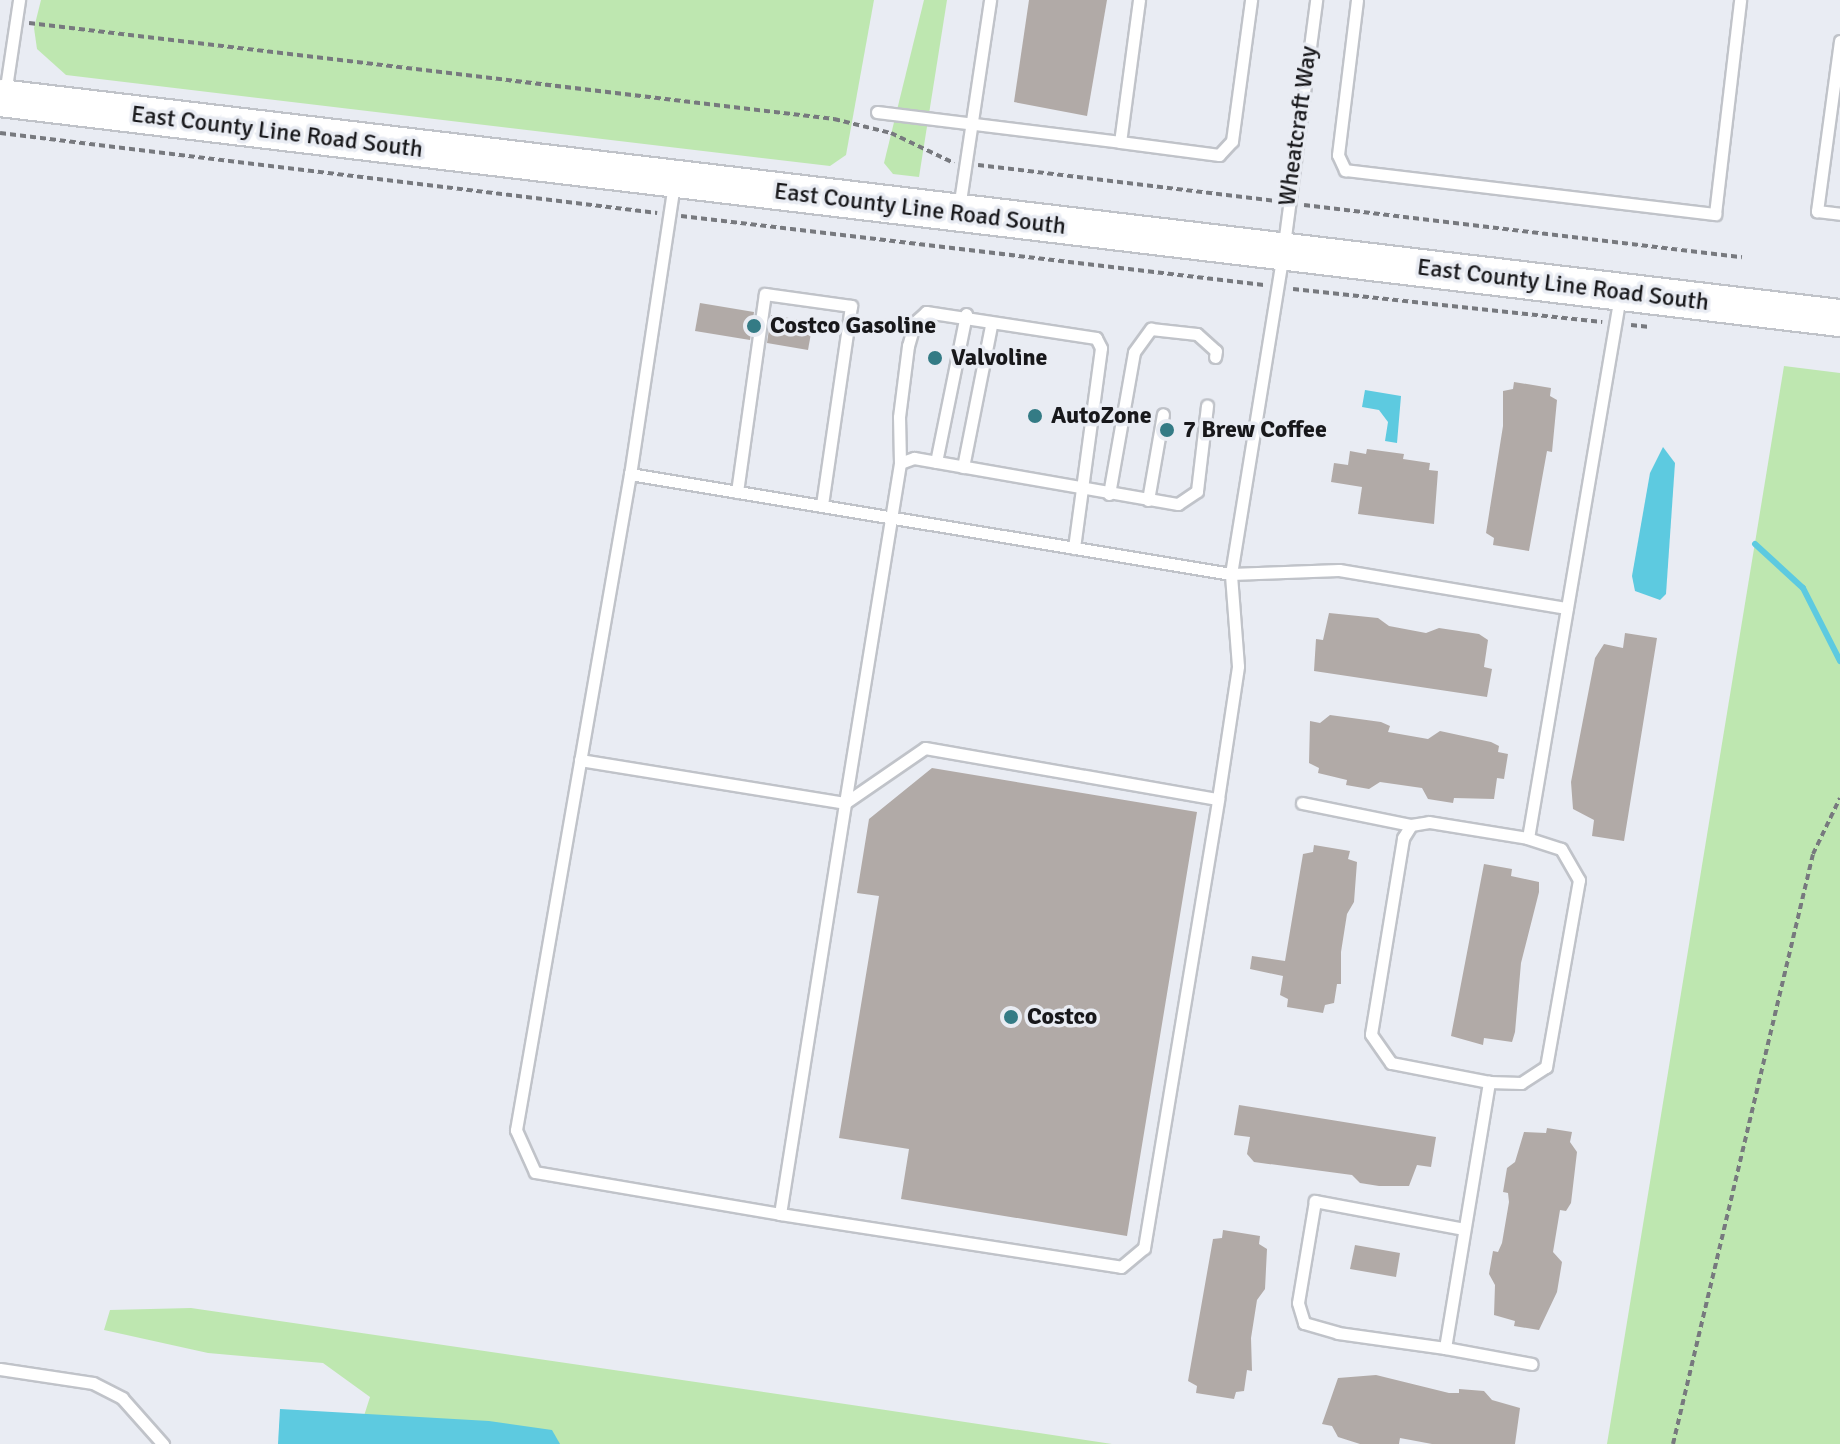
<!DOCTYPE html>
<style>
body{margin:0}
#map{position:relative;width:1840px;height:1444px;overflow:hidden;background:#e9ecf3;font-family:Signika,sans-serif}
div>[style]{position:absolute}
.green>*{inset:0;background:#bee7b0}
.water>*{inset:0;background:#5dcae0}
.stream>*{height:6px;margin:-3px;padding:0 3px;transform-origin:3px;border-radius:3px;background:#5dcae0}
.building>*{inset:0;background:#b1aaa7}
.path>*{height:4px;margin-top:-2px;transform-origin:0;background:repeating-linear-gradient(90deg,#77797e 0 6px,transparent 0 10px)}
.roads{filter:drop-shadow(2px 0 #c0c3c9) drop-shadow(-2px 0 #c0c3c9) drop-shadow(0 2px #c0c3c9) drop-shadow(0 -2px #c0c3c9)}
.service>*{height:11px;margin:-5.5px;padding:0 5.5px;transform-origin:5.5px;border-radius:5.5px;background:#fff}
.primary>*{height:36px;margin:-18px;padding:0 18px;transform-origin:18px;border-radius:18px;background:#fff}
.dots>*{width:22px;height:22px;translate:-50% -50%;box-sizing:border-box;border:4px solid #e9ecf3;border-radius:50%}
span{translate:-50% -50%;white-space:nowrap;text-align:center;line-height:1.15;-webkit-text-stroke:7px #e9ecf3;paint-order:stroke}
.street-label{font-size:24px;color:#18181b}
.poi-label{font-size:24px;color:#18181b;font-weight:700}
.left{translate:0 -50%;text-align:left}
</style>
<div id="map">
<div class="green">
<i style="clip-path:polygon(41px 0,874px 0,846px 155px,830px 166px,66px 75px,37px 49px,34px 28px)"></i>
<i style="clip-path:polygon(924px 0,947px 0,919px 177px,893px 174px,884px 163px)"></i>
<i style="clip-path:polygon(1784px 366px,1840px 373px,1840px 1444px,1607px 1444px)"></i>
<i style="clip-path:polygon(191px 1308px,879px 1409px,1112px 1444px,355px 1444px,370px 1397px,323px 1363px,208px 1353px,104px 1330px,110px 1310px)"></i>
</div>
<div class="water">
<i style="clip-path:polygon(1365px 390px,1401px 396px,1397px 443px,1385px 441px,1388px 422px,1379px 410px,1362px 407px)"></i>
<i style="clip-path:polygon(1663px 447px,1675px 463px,1666px 594px,1660px 600px,1635px 591px,1632px 576px,1650px 473px)"></i>
<i style="clip-path:polygon(280px 1409px,489px 1421px,552px 1430px,560px 1444px,278px 1444px)"></i>
</div>
<div class="stream">
<i style="left:1755px;top:544px;width:65px;rotate:42.5deg"></i>
<i style="left:1803px;top:588px;width:82px;rotate:63.1deg"></i>
</div>
<div class="building">
<i style="clip-path:polygon(1029px 0,1107px 0,1087px 116px,1014px 102px)"></i>
<i style="clip-path:polygon(700px 303px,754px 312px,750px 340px,695px 331px)"></i>
<i style="clip-path:polygon(771px 315px,813px 322px,808px 350px,767px 343px)"></i>
<i style="clip-path:polygon(1514px 382px,1551px 388px,1550px 396px,1557px 400px,1552px 452px,1547px 451px,1529px 551px,1493px 545px,1494px 538px,1486px 533px,1503px 426px,1503px 391px,1513px 389px)"></i>
<i style="clip-path:polygon(1367px 449px,1404px 454px,1403px 459px,1430px 463px,1429px 470px,1438px 471px,1434px 524px,1358px 514px,1362px 487px,1331px 482px,1334px 463px,1348px 465px,1350px 451px,1366px 454px)"></i>
<i style="clip-path:polygon(1329px 613px,1378px 618px,1389px 626px,1426px 633px,1439px 628px,1479px 634px,1488px 640px,1484px 667px,1492px 669px,1487px 697px,1314px 671px,1316px 639px,1323px 640px)"></i>
<i style="clip-path:polygon(1625px 633px,1657px 638px,1624px 841px,1592px 836px,1594px 820px,1573px 809px,1571px 782px,1595px 658px,1604px 644px,1623px 648px)"></i>
<i style="clip-path:polygon(1330px 715px,1381px 722px,1390px 726px,1388px 732px,1428px 739px,1440px 731px,1491px 742px,1499px 746px,1498px 752px,1508px 754px,1504px 779px,1497px 778px,1494px 799px,1454px 798px,1453px 803px,1428px 799px,1422px 788px,1380px 782px,1369px 789px,1346px 785px,1347px 780px,1318px 773px,1319px 768px,1309px 763px,1310px 721px,1320px 723px)"></i>
<i style="clip-path:polygon(932px 768px,1197px 812px,1127px 1236px,901px 1199px,909px 1149px,839px 1138px,879px 896px,857px 893px,869px 819px)"></i>
<i style="clip-path:polygon(1314px 845px,1350px 851px,1348px 859px,1357px 862px,1354px 902px,1347px 914px,1341px 952px,1341px 984px,1337px 984px,1334px 1003px,1325px 1005px,1323px 1013px,1287px 1007px,1288px 999px,1280px 995px,1283px 976px,1250px 969px,1252px 956px,1285px 961px,1303px 854px,1313px 852px)"></i>
<i style="clip-path:polygon(1484px 864px,1512px 869px,1511px 876px,1539px 882px,1539px 892px,1521px 963px,1515px 1032px,1512px 1042px,1484px 1038px,1483px 1045px,1451px 1036px)"></i>
<i style="clip-path:polygon(1239px 1105px,1436px 1137px,1431px 1167px,1417px 1165px,1409px 1186px,1379px 1186px,1360px 1183px,1352px 1175px,1254px 1162px,1247px 1154px,1250px 1137px,1234px 1135px)"></i>
<i style="clip-path:polygon(1547px 1128px,1572px 1132px,1570px 1142px,1577px 1152px,1571px 1203px,1566px 1211px,1560px 1210px,1553px 1252px,1562px 1262px,1557px 1292px,1539px 1330px,1514px 1326px,1515px 1321px,1494px 1315px,1495px 1285px,1489px 1274px,1493px 1251px,1498px 1252px,1502px 1243px,1509px 1202px,1508px 1193px,1503px 1192px,1507px 1168px,1515px 1162px,1524px 1132px,1546px 1133px)"></i>
<i style="clip-path:polygon(1223px 1230px,1260px 1236px,1259px 1244px,1267px 1249px,1265px 1289px,1257px 1300px,1251px 1338px,1252px 1371px,1247px 1370px,1244px 1391px,1236px 1392px,1234px 1399px,1196px 1393px,1197px 1386px,1188px 1381px,1213px 1239px,1222px 1238px)"></i>
<i style="clip-path:polygon(1355px 1245px,1400px 1253px,1396px 1277px,1350px 1269px)"></i>
<i style="clip-path:polygon(1376px 1375px,1449px 1393px,1459px 1393px,1459px 1389px,1484px 1391px,1492px 1400px,1520px 1408px,1515px 1444px,1432px 1444px,1400px 1438px,1399px 1444px,1360px 1444px,1338px 1437px,1332px 1426px,1322px 1424px,1338px 1378px)"></i>
</div>
<div class="path">
<i style="left:29px;top:23px;width:811px;rotate:6.8deg"></i>
<i style="left:834px;top:119px;width:59px;rotate:13.8deg"></i>
<i style="left:891px;top:133px;width:70px;rotate:25.5deg"></i>
<i style="left:0;top:133px;width:662px;rotate:6.94deg"></i>
<i style="left:978px;top:165px;width:299px;rotate:6.9deg"></i>
<i style="left:1304px;top:205px;width:441px;rotate:6.8deg"></i>
<i style="left:681px;top:216px;width:587px;rotate:6.75deg"></i>
<i style="left:1293px;top:289px;width:311px;rotate:6.1deg"></i>
<i style="left:1631px;top:325px;width:19px;rotate:6deg"></i>
<i style="left:1673px;top:1444px;width:606px;rotate:-76.65deg"></i>
<i style="left:1813px;top:854px;width:62px;rotate:-64.3deg"></i>
</div>
<div class="roads">
<div class="service">
<i style="left:1139px;top:0;width:143px;rotate:97.6deg"></i>
<i style="left:1120px;top:142px;width:100px;rotate:7.5deg"></i>
<i style="left:1219px;top:155px;width:19px;rotate:-47deg"></i>
<i style="left:1232px;top:141px;width:142px;rotate:-82.3deg"></i>
<i style="left:1357px;top:0;width:156px;rotate:97deg"></i>
<i style="left:1338px;top:155px;width:17px;rotate:65deg"></i>
<i style="left:1345px;top:170px;width:373px;rotate:6.8deg"></i>
<i style="left:1715px;top:214px;width:215px;rotate:-83.3deg"></i>
<i style="left:1840px;top:41px;width:172px;rotate:97.7deg"></i>
<i style="left:1817px;top:211px;width:23px;rotate:7deg"></i>
<i style="left:5px;top:94px;width:95px;rotate:-81.5deg"></i>
<i style="left:877px;top:112px;width:245px;rotate:7deg"></i>
<i style="left:674px;top:184px;width:293px;rotate:98.6deg"></i>
<i style="left:630px;top:474px;width:609px;rotate:9.45deg"></i>
<i style="left:1231px;top:574px;width:108px;rotate:-2.1deg"></i>
<i style="left:1339px;top:570px;width:231px;rotate:9.5deg"></i>
<i style="left:959px;top:208px;width:210px;rotate:-81.5deg"></i>
<i style="left:936px;top:462px;width:151px;rotate:-78.5deg"></i>
<i style="left:900px;top:463px;width:46px;rotate:-91.2deg"></i>
<i style="left:899px;top:417px;width:72px;rotate:-82.8deg"></i>
<i style="left:908px;top:346px;width:25px;rotate:-74deg"></i>
<i style="left:915px;top:322px;width:15px;rotate:-42deg"></i>
<i style="left:926px;top:312px;width:172px;rotate:8.7deg"></i>
<i style="left:1096px;top:338px;width:11px;rotate:63deg"></i>
<i style="left:1101px;top:348px;width:202px;rotate:97.7deg"></i>
<i style="left:963px;top:467px;width:145px;rotate:-78.8deg"></i>
<i style="left:630px;top:474px;width:666px;rotate:99.86deg"></i>
<i style="left:516px;top:1130px;width:46px;rotate:65.7deg"></i>
<i style="left:535px;top:1172px;width:249px;rotate:9.7deg"></i>
<i style="left:780px;top:1214px;width:416px;rotate:-81deg"></i>
<i style="left:845px;top:803px;width:97px;rotate:-34.5deg"></i>
<i style="left:925px;top:748px;width:297px;rotate:9.9deg"></i>
<i style="left:1218px;top:799px;width:134px;rotate:-81.4deg"></i>
<i style="left:1238px;top:666px;width:92px;rotate:-94.4deg"></i>
<i style="left:1231px;top:574px;width:326px;rotate:-80.8deg"></i>
<i style="left:1283px;top:252px;width:254px;rotate:-82.5deg"></i>
<i style="left:737px;top:492px;width:200px;rotate:-82deg"></i>
<i style="left:765px;top:294px;width:87px;rotate:7.9deg"></i>
<i style="left:851px;top:306px;width:202px;rotate:98.3deg"></i>
<i style="left:1109px;top:494px;width:144px;rotate:-80deg"></i>
<i style="left:1134px;top:352px;width:29px;rotate:-54deg"></i>
<i style="left:1151px;top:329px;width:46px;rotate:6.2deg"></i>
<i style="left:1197px;top:334px;width:25px;rotate:42deg"></i>
<i style="left:1216px;top:351px;width:6px;rotate:99deg"></i>
<i style="left:1148px;top:500px;width:87px;rotate:-80.1deg"></i>
<i style="left:580px;top:760px;width:268px;rotate:9.2deg"></i>
<i style="left:845px;top:803px;width:344px;rotate:-80.8deg"></i>
<i style="left:900px;top:463px;width:15px;rotate:-20deg"></i>
<i style="left:914px;top:458px;width:268px;rotate:9.9deg"></i>
<i style="left:1178px;top:504px;width:23px;rotate:-34deg"></i>
<i style="left:1197px;top:491px;width:86px;rotate:-83.3deg"></i>
<i style="left:1302px;top:803px;width:111px;rotate:11.4deg"></i>
<i style="left:1489px;top:1082px;width:100px;rotate:-169deg"></i>
<i style="left:1391px;top:1063px;width:35px;rotate:-125deg"></i>
<i style="left:1371px;top:1034px;width:199px;rotate:-80.7deg"></i>
<i style="left:1403px;top:838px;width:15px;rotate:-58deg"></i>
<i style="left:1411px;top:825px;width:18px;rotate:-9deg"></i>
<i style="left:1429px;top:822px;width:100px;rotate:9.2deg"></i>
<i style="left:780px;top:1214px;width:345px;rotate:8.8deg"></i>
<i style="left:1121px;top:1267px;width:30px;rotate:-40deg"></i>
<i style="left:1144px;top:1248px;width:455px;rotate:-80.6deg"></i>
<i style="left:1464px;top:1229px;width:152px;rotate:-169.4deg"></i>
<i style="left:1315px;top:1201px;width:103px;rotate:99.5deg"></i>
<i style="left:1298px;top:1303px;width:21px;rotate:73deg"></i>
<i style="left:1304px;top:1323px;width:35px;rotate:16deg"></i>
<i style="left:1338px;top:1333px;width:108px;rotate:8deg"></i>
<i style="left:1445px;top:1348px;width:270px;rotate:-80.6deg"></i>
<i style="left:1489px;top:1082px;width:32px;rotate:2deg"></i>
<i style="left:1521px;top:1083px;width:30px;rotate:-33deg"></i>
<i style="left:1546px;top:1067px;width:190px;rotate:-80deg"></i>
<i style="left:1579px;top:880px;width:36px;rotate:-120deg"></i>
<i style="left:1561px;top:849px;width:35px;rotate:-162deg"></i>
<i style="left:1528px;top:838px;width:550px;rotate:-80.37deg"></i>
<i style="left:1445px;top:1348px;width:88px;rotate:10.4deg"></i>
<i style="left:0;top:1369px;width:94px;rotate:8.6deg"></i>
<i style="left:93px;top:1383px;width:33px;rotate:27deg"></i>
<i style="left:122px;top:1398px;width:62px;rotate:48.3deg"></i>
</div>
<div class="primary">
<i style="left:0;top:98px;width:1853px;rotate:6.82deg"></i>
</div>
</div>
<div class="dots">
<i style="left:754px;top:326px;background:#347b85"></i>
<i style="left:935px;top:358px;background:#347b85"></i>
<i style="left:1035px;top:416px;background:#347b85"></i>
<i style="left:1167px;top:430px;background:#347b85"></i>
<i style="left:1011px;top:1017px;background:#347b85"></i>
</div>
<div class="street-label">
<span style="left:1298px;top:126px;rotate:-82deg">Wheatcraft Way</span>
<span style="left:277px;top:132px;rotate:7deg">East County Line Road South</span>
<span style="left:920px;top:209px;rotate:7deg">East County Line Road South</span>
<span style="left:1563px;top:285px;rotate:7deg">East County Line Road South</span>
</div>
<div class="poi-label">
<span class="left" style="left:770px;top:326px">Costco Gasoline</span>
<span class="left" style="left:951px;top:358px">Valvoline</span>
<span class="left" style="left:1051px;top:416px">AutoZone</span>
<span class="left" style="left:1183px;top:430px">7 Brew Coffee</span>
<span class="left" style="left:1027px;top:1017px">Costco</span>
</div>
</div>
